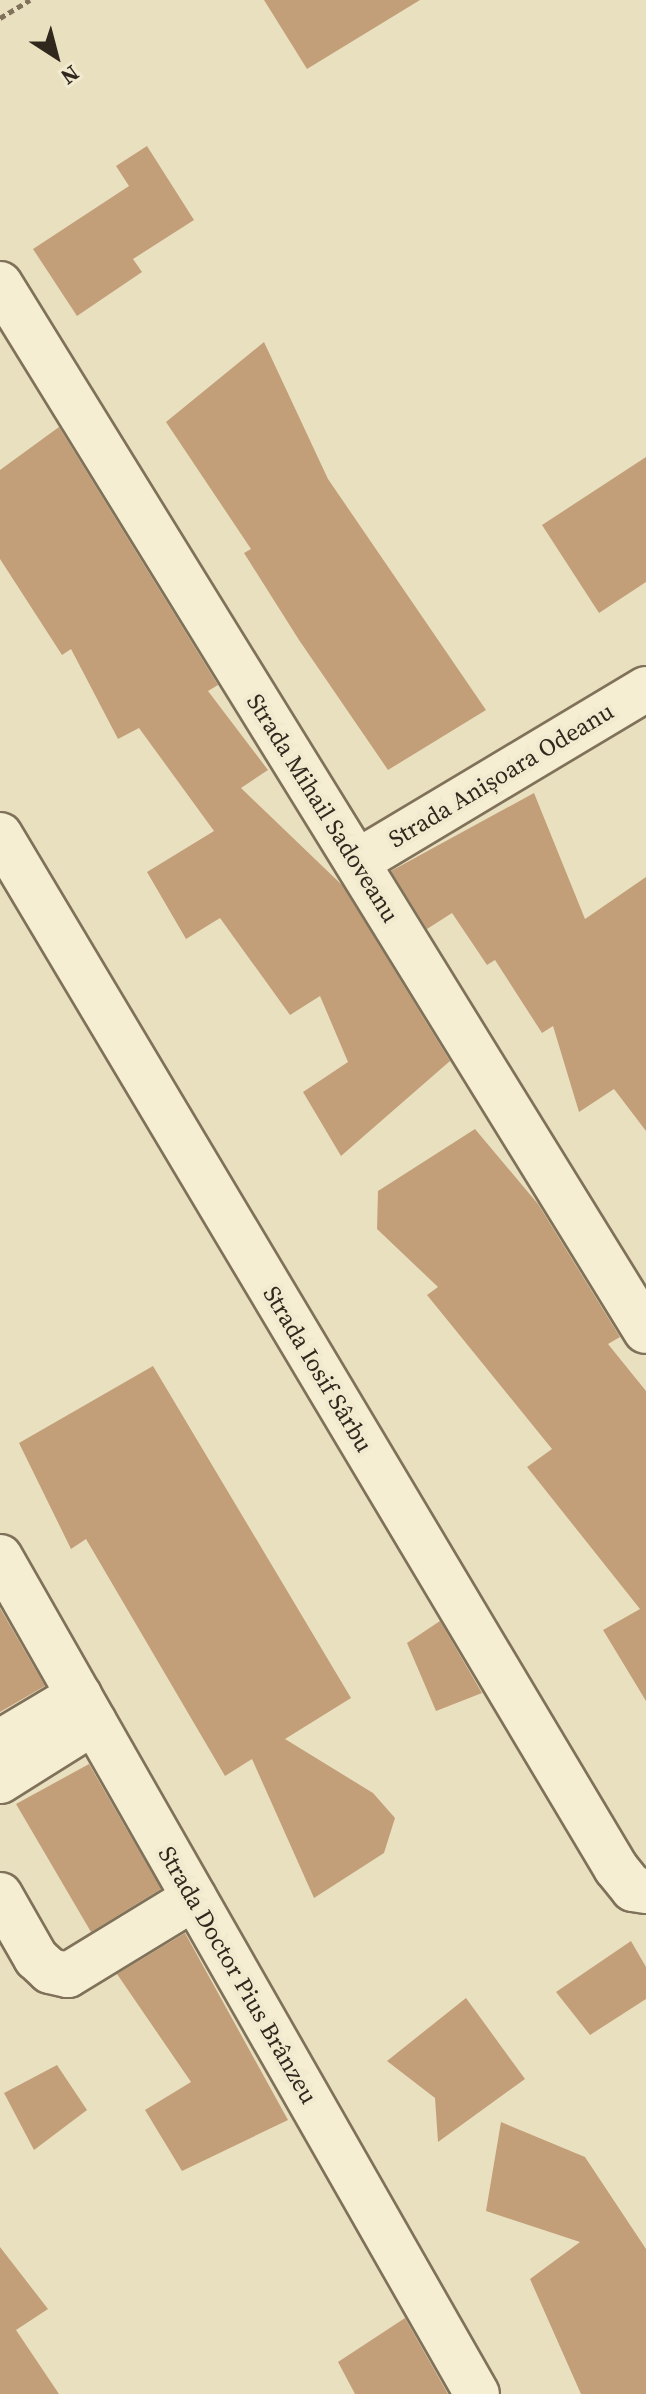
<!DOCTYPE html>
<meta charset="utf-8">
<style>
body{margin:0}
#map{position:relative;width:646px;height:2394px;overflow:hidden;background:#e9e0c0;font-family:"Source Serif 4",serif}
div>[style]{position:absolute}
.building>*{inset:0;background:#c39f79}
.path>*{height:5px;margin-top:-2.5px;transform-origin:0;background:repeating-linear-gradient(90deg,#80725a 0 6px,transparent 0 10px)}
.roads{filter:drop-shadow(2px 0 #80725a) drop-shadow(-2px 0 #80725a) drop-shadow(0 2px #80725a) drop-shadow(0 -2px #80725a)}
.minor>*{height:44px;margin:-22px;padding:0 22px;transform-origin:22px;border-radius:22px;background:#f5eed2}
span{translate:-50% -50%;white-space:nowrap;text-align:center;line-height:1.15;-webkit-text-stroke:8px #f1eacf;paint-order:stroke}
.street-label{font-size:24px;color:#31281d}
.north{position:absolute;left:16px;top:16px;width:80px;height:80px;-webkit-text-stroke:6px #f1eacf;paint-order:stroke;rotate:144deg;font-size:22px;font-weight:700;line-height:32px;text-align:center;color:#31281d}
.north::after{content:'';display:block;margin:auto;width:28px;height:36px;background:#31281d;clip-path:polygon(50% 0,100% 100%,50% 72%,0 100%)}
</style>
<div id="map">
<div class="building">
<i style="clip-path:polygon(264px 0,420px 0,307px 69px)"></i>
<i style="clip-path:polygon(147px 146px,194px 220px,133px 259px,142px 272px,77px 316px,33px 249px,129px 186px,116px 166px)"></i>
<i style="clip-path:polygon(264px 342px,328px 479px,486px 710px,388px 770px,299px 640px,244px 553px,251px 549px,166px 422px)"></i>
<i style="clip-path:polygon(59px 427px,218px 685px,208px 691px,268px 770px,241px 788px,342px 885px,450px 1061px,341px 1156px,303px 1092px,348px 1062px,320px 996px,290px 1015px,220px 918px,186px 939px,147px 872px,214px 831px,139px 728px,118px 739px,71px 649px,62px 655px,0 559px,0 470px)"></i>
<i style="clip-path:polygon(646px 457px,646px 582px,599px 613px,542px 525px)"></i>
<i style="clip-path:polygon(534px 793px,585px 919px,646px 877px,646px 1131px,614px 1089px,579px 1112px,553px 1026px,542px 1033px,495px 960px,487px 965px,452px 913px,427px 929px,391px 871px)"></i>
<i style="clip-path:polygon(475px 1129px,538px 1204px,620px 1337px,608px 1344px,646px 1391px,646px 1701px,603px 1630px,640px 1609px,527px 1467px,552px 1449px,427px 1295px,438px 1287px,377px 1229px,378px 1191px)"></i>
<i style="clip-path:polygon(153px 1366px,351px 1698px,285px 1739px,373px 1793px,395px 1818px,384px 1853px,314px 1898px,252px 1759px,225px 1776px,86px 1539px,71px 1549px,19px 1443px)"></i>
<i style="clip-path:polygon(0 1608px,45px 1686px,0 1712px)"></i>
<i style="clip-path:polygon(440px 1621px,482px 1693px,436px 1711px,407px 1643px)"></i>
<i style="clip-path:polygon(89px 1764px,161px 1889px,91px 1932px,16px 1804px)"></i>
<i style="clip-path:polygon(185px 1933px,288px 2120px,182px 2171px,145px 2110px,191px 2082px,117px 1974px)"></i>
<i style="clip-path:polygon(631px 1941px,646px 1967px,646px 1999px,590px 2035px,556px 1992px)"></i>
<i style="clip-path:polygon(466px 1998px,525px 2079px,438px 2142px,435px 2098px,387px 2061px)"></i>
<i style="clip-path:polygon(57px 2065px,87px 2110px,34px 2150px,4px 2093px)"></i>
<i style="clip-path:polygon(501px 2122px,585px 2157px,646px 2249px,646px 2394px,581px 2394px,530px 2279px,580px 2242px,486px 2211px)"></i>
<i style="clip-path:polygon(0 2247px,48px 2309px,16px 2330px,59px 2394px,0 2394px)"></i>
<i style="clip-path:polygon(405px 2318px,448px 2394px,355px 2394px,338px 2362px)"></i>
</div>
<div class="path">
<i style="left:0;top:18px;width:35px;rotate:-31deg"></i>
</div>
<div class="roads">
<div class="minor">
<i style="left:0;top:284px;width:1230px;rotate:58.33deg"></i>
<i style="left:0;top:835px;width:1203px;rotate:59.19deg"></i>
<i style="left:616px;top:1868px;width:27px;rotate:51deg"></i>
<i style="left:633px;top:1889px;width:13px;rotate:9deg"></i>
<i style="left:357px;top:862px;width:337px;rotate:-30.9deg"></i>
<i style="left:0;top:1557px;width:963px;rotate:60.32deg"></i>
<i style="left:0;top:1742px;width:92px;rotate:-30.7deg"></i>
<i style="left:0;top:1781px;width:111px;rotate:-32.1deg"></i>
<i style="left:0;top:1895px;width:73px;rotate:60.3deg"></i>
<i style="left:36px;top:1958px;width:19px;rotate:43deg"></i>
<i style="left:50px;top:1971px;width:18px;rotate:13deg"></i>
<i style="left:68px;top:1975px;width:148px;rotate:-31.4deg"></i>
</div>
</div>
<div class="street-label">
<span style="left:501px;top:775px;rotate:-31deg">Strada Anișoara Odeanu</span>
<span style="left:323px;top:808px;rotate:58deg">Strada Mihail Sadoveanu</span>
<span style="left:318px;top:1369px;rotate:59deg">Strada Iosif Sârbu</span>
<span style="left:238px;top:1975px;rotate:60deg">Strada Doctor Pius Brânzeu</span>
</div>
<div class="north">N</div>
</div>
